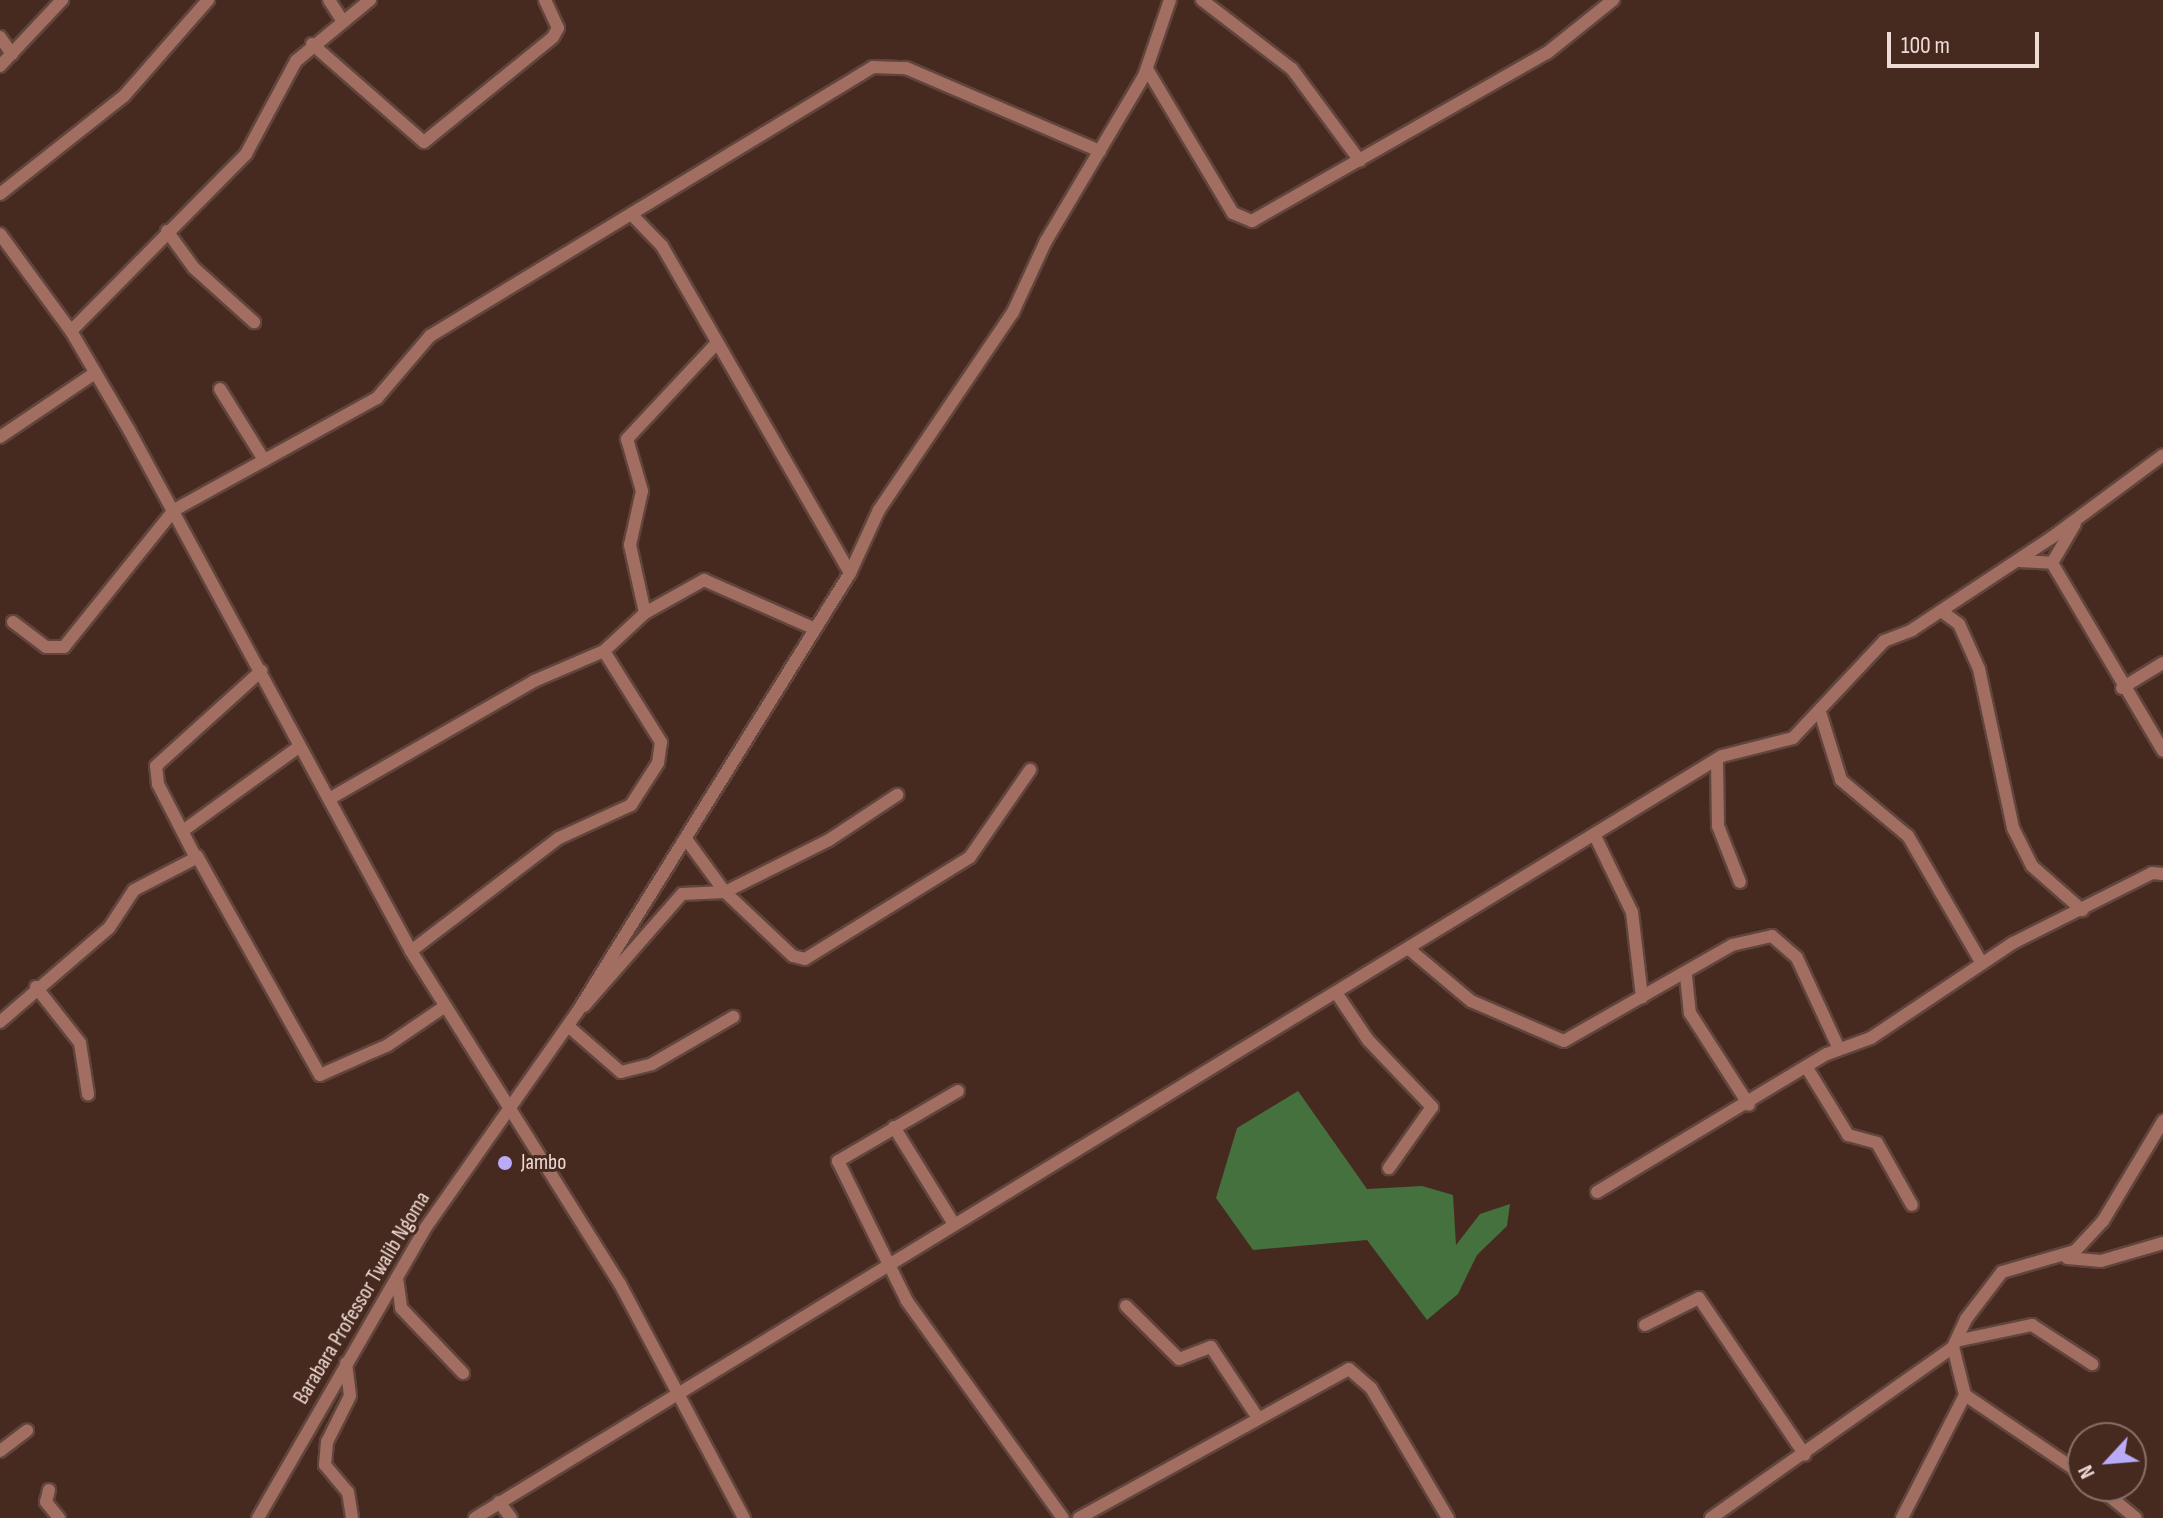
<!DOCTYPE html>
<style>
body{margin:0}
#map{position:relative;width:2163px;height:1518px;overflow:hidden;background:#46291f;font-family:"Sofia Sans Condensed",sans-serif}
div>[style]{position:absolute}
.forest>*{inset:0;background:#44713d}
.roads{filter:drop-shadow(2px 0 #61453c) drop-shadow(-2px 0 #61453c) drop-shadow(0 2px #61453c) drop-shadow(0 -2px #61453c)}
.street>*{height:12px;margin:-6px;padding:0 6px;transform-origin:6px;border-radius:6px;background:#a16e61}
.dots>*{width:22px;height:22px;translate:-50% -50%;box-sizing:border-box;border:4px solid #46291f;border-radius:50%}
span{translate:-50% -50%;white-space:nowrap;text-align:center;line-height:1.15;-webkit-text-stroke:6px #46291f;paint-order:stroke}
.poi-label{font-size:22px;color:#eedbd4}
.left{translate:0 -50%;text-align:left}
.street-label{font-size:22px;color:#eedbd4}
.north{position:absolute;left:2067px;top:1422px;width:80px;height:80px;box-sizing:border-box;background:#46291f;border:2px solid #897067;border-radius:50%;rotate:244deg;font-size:22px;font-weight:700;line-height:32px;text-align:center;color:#eedbd4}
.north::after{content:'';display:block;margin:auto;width:28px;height:36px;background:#b9abf7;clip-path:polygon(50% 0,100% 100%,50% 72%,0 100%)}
.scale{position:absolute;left:1887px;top:32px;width:152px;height:36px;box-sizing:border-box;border:4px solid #eedbd4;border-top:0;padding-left:10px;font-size:24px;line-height:28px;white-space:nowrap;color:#eedbd4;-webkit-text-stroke:6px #46291f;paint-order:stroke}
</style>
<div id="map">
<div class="forest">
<i style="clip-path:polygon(1298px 1091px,1367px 1189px,1422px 1186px,1453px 1195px,1456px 1245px,1480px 1214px,1510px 1204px,1507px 1226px,1477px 1255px,1458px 1294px,1427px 1320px,1367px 1240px,1253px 1250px,1216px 1198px,1237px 1128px)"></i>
</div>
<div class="roads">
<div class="street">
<i style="left:329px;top:0;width:24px;rotate:57deg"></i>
<i style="left:1202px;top:0;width:113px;rotate:37.5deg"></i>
<i style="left:1292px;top:69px;width:114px;rotate:53.5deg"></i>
<i style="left:0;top:37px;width:21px;rotate:55deg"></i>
<i style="left:312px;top:44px;width:149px;rotate:41.2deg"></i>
<i style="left:424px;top:142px;width:166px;rotate:-39.1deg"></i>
<i style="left:553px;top:37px;width:10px;rotate:-61deg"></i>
<i style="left:558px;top:28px;width:31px;rotate:-115deg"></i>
<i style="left:0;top:66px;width:91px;rotate:-46.8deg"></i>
<i style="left:1147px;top:69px;width:168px;rotate:59.2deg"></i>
<i style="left:1233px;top:213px;width:21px;rotate:23deg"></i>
<i style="left:1252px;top:221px;width:339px;rotate:-29.7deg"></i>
<i style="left:1547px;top:53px;width:85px;rotate:-38.8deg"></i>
<i style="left:0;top:194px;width:158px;rotate:-38.3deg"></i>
<i style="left:124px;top:96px;width:128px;rotate:-48.8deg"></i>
<i style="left:632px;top:215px;width:43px;rotate:45.9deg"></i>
<i style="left:662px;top:246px;width:377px;rotate:60.1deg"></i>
<i style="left:167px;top:231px;width:46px;rotate:53.9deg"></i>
<i style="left:194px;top:268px;width:81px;rotate:42deg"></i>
<i style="left:0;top:234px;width:120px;rotate:53.8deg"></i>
<i style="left:71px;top:331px;width:115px;rotate:59.6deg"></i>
<i style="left:129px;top:430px;width:592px;rotate:61.57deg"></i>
<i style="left:411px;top:951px;width:393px;rotate:57.9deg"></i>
<i style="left:620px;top:1284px;width:265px;rotate:62.1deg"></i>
<i style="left:71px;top:331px;width:249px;rotate:-45.3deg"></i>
<i style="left:246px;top:154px;width:106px;rotate:-61.7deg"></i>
<i style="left:296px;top:61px;width:96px;rotate:-39.5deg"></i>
<i style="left:220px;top:389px;width:84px;rotate:58.2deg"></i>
<i style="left:0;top:437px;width:115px;rotate:-34deg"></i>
<i style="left:2019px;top:561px;width:33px;rotate:3deg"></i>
<i style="left:2052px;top:563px;width:218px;rotate:59.4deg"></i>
<i style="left:2052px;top:563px;width:45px;rotate:-59.5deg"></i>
<i style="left:1941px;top:611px;width:22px;rotate:36deg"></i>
<i style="left:1959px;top:624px;width:49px;rotate:66deg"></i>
<i style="left:1979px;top:669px;width:163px;rotate:77.9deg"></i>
<i style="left:2013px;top:828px;width:42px;rotate:63.4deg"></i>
<i style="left:2032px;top:866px;width:67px;rotate:41.3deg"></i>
<i style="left:645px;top:613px;width:70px;rotate:-102.4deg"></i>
<i style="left:630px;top:545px;width:55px;rotate:-77.5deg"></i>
<i style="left:642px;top:491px;width:54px;rotate:-106.1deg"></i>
<i style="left:627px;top:439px;width:129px;rotate:-46.9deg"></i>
<i style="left:13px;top:622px;width:41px;rotate:37.1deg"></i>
<i style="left:46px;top:647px;width:18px"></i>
<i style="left:64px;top:647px;width:176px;rotate:-51.2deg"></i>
<i style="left:174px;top:510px;width:232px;rotate:-28.9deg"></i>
<i style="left:377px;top:398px;width:82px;rotate:-49.5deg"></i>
<i style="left:430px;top:336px;width:518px;rotate:-31.27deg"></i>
<i style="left:873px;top:67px;width:33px;rotate:2deg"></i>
<i style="left:906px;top:68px;width:211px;rotate:23.2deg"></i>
<i style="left:2122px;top:688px;width:48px;rotate:-31.4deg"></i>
<i style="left:1820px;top:712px;width:71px;rotate:72.8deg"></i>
<i style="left:1841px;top:780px;width:87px;rotate:39.9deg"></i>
<i style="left:1908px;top:836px;width:146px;rotate:59.9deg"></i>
<i style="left:1717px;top:761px;width:65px;rotate:89.1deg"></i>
<i style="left:1718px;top:826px;width:60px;rotate:68.6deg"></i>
<i style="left:329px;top:799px;width:237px;rotate:-29.9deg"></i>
<i style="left:534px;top:681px;width:76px;rotate:-23.2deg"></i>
<i style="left:604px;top:651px;width:56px;rotate:-42.8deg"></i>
<i style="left:645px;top:613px;width:68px;rotate:-29.2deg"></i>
<i style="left:704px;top:580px;width:121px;rotate:23.8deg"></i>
<i style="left:184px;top:830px;width:143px;rotate:-35.9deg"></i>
<i style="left:1596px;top:838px;width:82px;rotate:64.1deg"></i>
<i style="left:1632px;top:912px;width:86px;rotate:83.3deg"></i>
<i style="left:686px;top:839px;width:66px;rotate:53.7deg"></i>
<i style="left:725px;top:892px;width:93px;rotate:43.3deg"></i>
<i style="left:793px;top:956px;width:12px;rotate:14deg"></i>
<i style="left:805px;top:959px;width:194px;rotate:-31.7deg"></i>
<i style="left:970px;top:857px;width:106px;rotate:-55.4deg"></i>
<i style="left:197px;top:856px;width:251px;rotate:60.7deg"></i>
<i style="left:320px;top:1075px;width:74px;rotate:-23.8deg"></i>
<i style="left:388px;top:1045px;width:68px;rotate:-34.2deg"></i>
<i style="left:1409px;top:949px;width:81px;rotate:40deg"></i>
<i style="left:1471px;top:1001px;width:101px;rotate:23.3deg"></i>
<i style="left:1564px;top:1041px;width:193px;rotate:-29.7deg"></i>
<i style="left:1732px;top:945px;width:41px;rotate:-12.7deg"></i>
<i style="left:1772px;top:936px;width:33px;rotate:41deg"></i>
<i style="left:1797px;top:958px;width:100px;rotate:65.2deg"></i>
<i style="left:411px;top:951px;width:186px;rotate:-37.4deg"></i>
<i style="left:559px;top:838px;width:79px;rotate:-24.6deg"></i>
<i style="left:631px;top:805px;width:50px;rotate:-57.3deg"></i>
<i style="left:658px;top:763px;width:21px;rotate:-82deg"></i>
<i style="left:661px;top:742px;width:107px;rotate:-122.1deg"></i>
<i style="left:1686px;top:976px;width:37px;rotate:84deg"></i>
<i style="left:1690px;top:1013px;width:109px;rotate:57.3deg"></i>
<i style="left:36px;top:987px;width:71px;rotate:51.8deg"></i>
<i style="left:80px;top:1043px;width:52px;rotate:81.1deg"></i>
<i style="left:1337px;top:994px;width:55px;rotate:56deg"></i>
<i style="left:1368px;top:1040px;width:93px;rotate:46.3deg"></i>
<i style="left:1432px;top:1107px;width:75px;rotate:125.2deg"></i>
<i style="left:584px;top:1006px;width:149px;rotate:-48.8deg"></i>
<i style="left:682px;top:894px;width:43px;rotate:-2.7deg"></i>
<i style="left:725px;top:892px;width:116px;rotate:-26.6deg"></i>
<i style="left:829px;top:840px;width:82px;rotate:-33.5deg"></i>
<i style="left:0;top:1022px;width:144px;rotate:-40.8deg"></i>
<i style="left:109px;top:928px;width:45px;rotate:-56.7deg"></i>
<i style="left:134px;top:890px;width:70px;rotate:-27.3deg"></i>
<i style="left:196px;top:858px;width:83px;rotate:-117.2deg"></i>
<i style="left:158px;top:784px;width:18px;rotate:-96deg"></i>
<i style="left:156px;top:766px;width:142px;rotate:-42.1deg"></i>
<i style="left:568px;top:1026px;width:70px;rotate:41deg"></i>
<i style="left:621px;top:1072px;width:32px;rotate:-14deg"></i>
<i style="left:652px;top:1064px;width:94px;rotate:-30.1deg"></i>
<i style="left:1807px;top:1068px;width:79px;rotate:58.5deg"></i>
<i style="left:1848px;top:1135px;width:30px;rotate:15deg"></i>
<i style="left:1877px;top:1143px;width:71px;rotate:60.6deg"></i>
<i style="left:958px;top:1091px;width:139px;rotate:149.7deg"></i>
<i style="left:838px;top:1161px;width:156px;rotate:63.8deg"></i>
<i style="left:907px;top:1301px;width:267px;rotate:54.3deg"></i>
<i style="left:894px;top:1127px;width:114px;rotate:58.3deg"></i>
<i style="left:1597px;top:1192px;width:268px;rotate:-31deg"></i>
<i style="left:1827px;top:1054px;width:47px;rotate:-20deg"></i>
<i style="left:1871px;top:1038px;width:171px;rotate:-33.8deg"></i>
<i style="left:2013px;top:943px;width:156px;rotate:-26.7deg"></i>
<i style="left:2152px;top:873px;width:11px;rotate:5deg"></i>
<i style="left:2067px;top:1258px;width:34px;rotate:5deg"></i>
<i style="left:2101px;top:1261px;width:65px;rotate:-16.2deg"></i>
<i style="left:397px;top:1278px;width:30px;rotate:82deg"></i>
<i style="left:401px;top:1308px;width:90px;rotate:46.4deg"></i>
<i style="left:1126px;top:1306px;width:75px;rotate:45deg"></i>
<i style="left:1179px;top:1359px;width:34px;rotate:-21deg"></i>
<i style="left:1211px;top:1347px;width:82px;rotate:56.5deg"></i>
<i style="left:1645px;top:1325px;width:60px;rotate:-26.6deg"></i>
<i style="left:1699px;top:1298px;width:189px;rotate:56deg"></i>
<i style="left:1956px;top:1341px;width:78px;rotate:-11.9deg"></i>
<i style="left:2032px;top:1325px;width:72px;rotate:33deg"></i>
<i style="left:346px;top:1363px;width:33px;rotate:83deg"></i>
<i style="left:350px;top:1396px;width:51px;rotate:116.6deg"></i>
<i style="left:327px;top:1442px;width:23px;rotate:95deg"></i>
<i style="left:325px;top:1465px;width:35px;rotate:50deg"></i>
<i style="left:348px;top:1492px;width:26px;rotate:81deg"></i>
<i style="left:1965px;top:1395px;width:143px;rotate:34.1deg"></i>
<i style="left:0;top:1451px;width:34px;rotate:-37deg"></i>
<i style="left:2097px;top:1486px;width:50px;rotate:39.4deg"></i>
<i style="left:49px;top:1490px;width:12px;rotate:104deg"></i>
<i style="left:46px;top:1502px;width:21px;rotate:51deg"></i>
<i style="left:499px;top:1502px;width:20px;rotate:53deg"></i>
<i style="left:258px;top:1518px;width:332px;rotate:-60deg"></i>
<i style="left:424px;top:1230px;width:268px;rotate:-54.9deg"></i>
<i style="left:578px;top:1011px;width:516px;rotate:-58.16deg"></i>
<i style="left:850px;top:573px;width:69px;rotate:-65.3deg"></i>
<i style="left:879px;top:510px;width:239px;rotate:-55.9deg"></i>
<i style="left:1013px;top:312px;width:78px;rotate:-65.1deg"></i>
<i style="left:1046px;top:241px;width:192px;rotate:-59.3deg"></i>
<i style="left:1144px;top:76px;width:80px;rotate:-71.1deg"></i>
<i style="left:475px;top:1518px;width:1461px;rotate:-31.43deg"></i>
<i style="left:1722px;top:756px;width:73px;rotate:-14.2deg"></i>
<i style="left:1793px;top:738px;width:133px;rotate:-46.8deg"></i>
<i style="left:1884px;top:641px;width:30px;rotate:-21deg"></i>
<i style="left:1912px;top:630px;width:167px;rotate:-33.5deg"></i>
<i style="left:2051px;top:538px;width:139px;rotate:-36.5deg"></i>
<i style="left:1079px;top:1518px;width:308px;rotate:-28.9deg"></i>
<i style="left:1349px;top:1369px;width:29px;rotate:41deg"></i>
<i style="left:1371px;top:1388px;width:151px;rotate:59.4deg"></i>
<i style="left:1711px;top:1518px;width:296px;rotate:-35.2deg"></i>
<i style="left:1902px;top:1518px;width:138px;rotate:-62.9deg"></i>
<i style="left:1965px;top:1395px;width:49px;rotate:-104deg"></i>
<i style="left:1953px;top:1347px;width:31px;rotate:-65deg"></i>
<i style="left:1966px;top:1319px;width:59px;rotate:-52.5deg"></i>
<i style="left:2002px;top:1272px;width:76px;rotate:-16deg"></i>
<i style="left:2075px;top:1251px;width:41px;rotate:-47deg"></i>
<i style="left:2103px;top:1221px;width:117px;rotate:-59deg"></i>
</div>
</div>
<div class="dots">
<i style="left:505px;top:1163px;background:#b9abf7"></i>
</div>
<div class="poi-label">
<span class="left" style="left:521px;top:1163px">Jambo</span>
</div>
<div class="street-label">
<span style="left:362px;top:1298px;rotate:-59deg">Barabara Professor Twalib Ngoma</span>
</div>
<div class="north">N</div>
<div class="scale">100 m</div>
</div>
